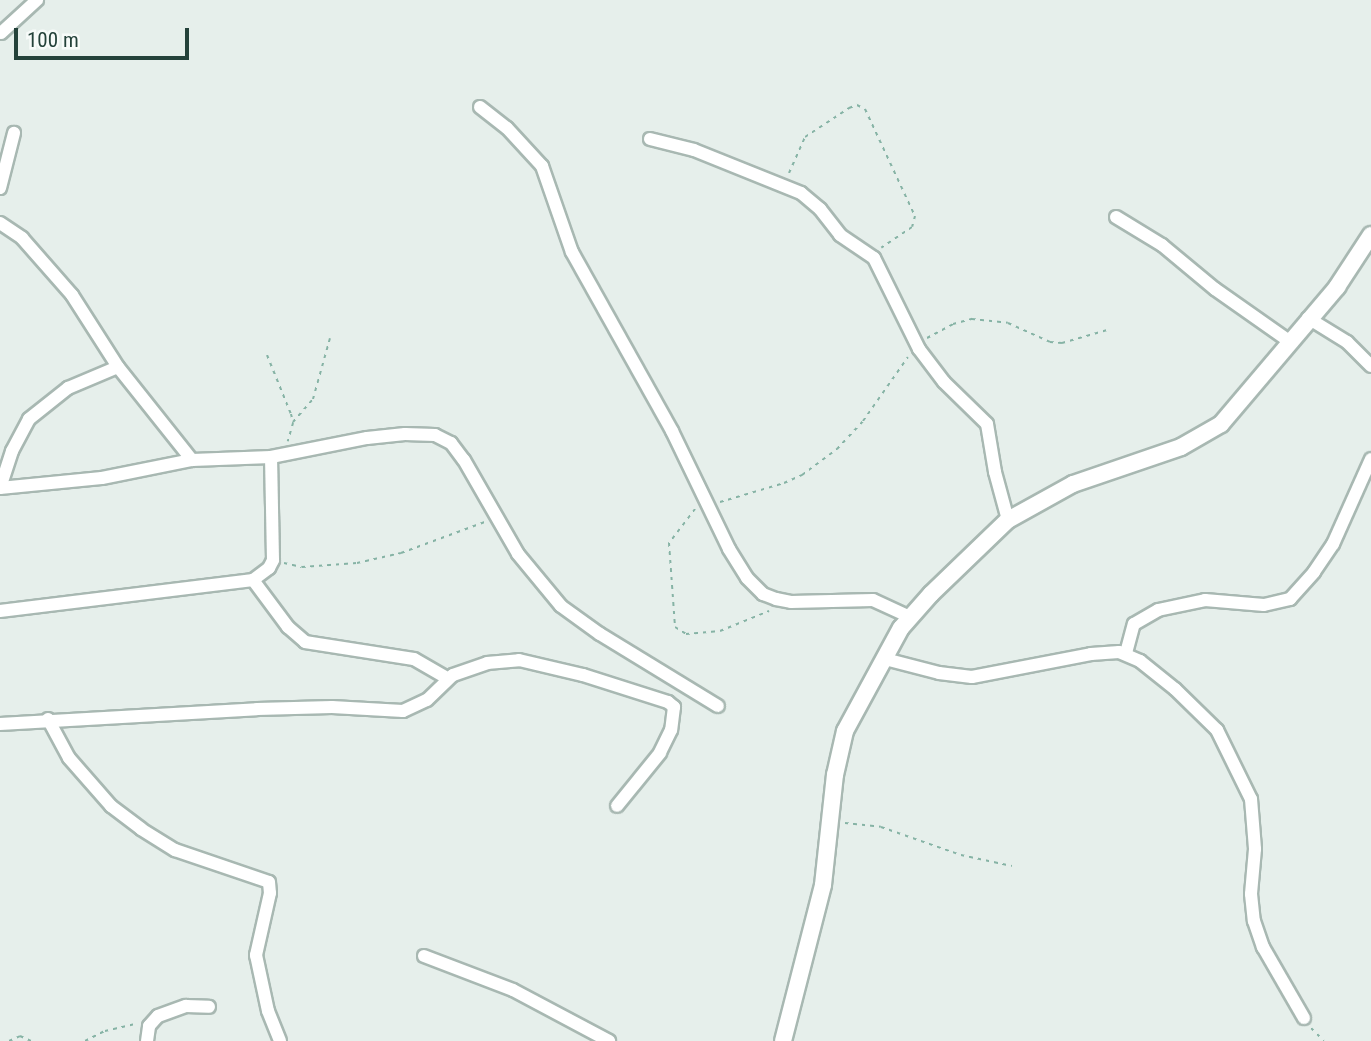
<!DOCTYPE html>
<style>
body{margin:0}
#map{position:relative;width:1371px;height:1041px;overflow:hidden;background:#e6efeb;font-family:"Roboto Condensed",sans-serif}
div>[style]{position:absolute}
.path>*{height:2px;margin-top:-1px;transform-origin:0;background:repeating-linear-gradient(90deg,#86b3a5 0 3.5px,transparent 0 8.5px)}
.roads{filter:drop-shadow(2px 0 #a8b8b2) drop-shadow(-2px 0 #a8b8b2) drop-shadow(0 2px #a8b8b2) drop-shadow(0 -2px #a8b8b2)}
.minor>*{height:12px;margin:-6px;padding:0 6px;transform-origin:6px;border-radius:6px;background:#fff}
.tertiary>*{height:16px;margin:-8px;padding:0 8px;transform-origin:8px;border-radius:8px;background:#fff}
span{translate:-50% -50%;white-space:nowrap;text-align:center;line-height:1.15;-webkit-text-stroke:6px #f7fbf9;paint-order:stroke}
.scale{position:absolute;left:14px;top:28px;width:175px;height:32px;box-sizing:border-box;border:4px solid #24423a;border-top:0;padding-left:9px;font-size:21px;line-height:24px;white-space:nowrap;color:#24423a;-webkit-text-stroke:5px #f7fbf9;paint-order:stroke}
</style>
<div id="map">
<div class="path">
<i style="left:789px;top:173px;width:39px;rotate:-66deg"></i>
<i style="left:805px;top:137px;width:53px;rotate:-33.4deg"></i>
<i style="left:849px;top:108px;width:9px;rotate:-21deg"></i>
<i style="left:857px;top:105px;width:9px;rotate:27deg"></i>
<i style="left:865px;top:109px;width:118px;rotate:65deg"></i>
<i style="left:915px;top:216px;width:11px;rotate:105deg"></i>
<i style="left:912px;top:227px;width:37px;rotate:146deg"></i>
<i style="left:927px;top:338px;width:30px;rotate:-28deg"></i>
<i style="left:953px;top:324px;width:20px;rotate:-15deg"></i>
<i style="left:972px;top:319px;width:36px;rotate:6deg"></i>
<i style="left:1008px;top:323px;width:46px;rotate:24.3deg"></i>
<i style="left:1050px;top:342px;width:12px;rotate:5deg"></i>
<i style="left:1062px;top:343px;width:47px;rotate:-16.1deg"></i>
<i style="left:267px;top:355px;width:64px;rotate:67.9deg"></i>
<i style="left:291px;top:414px;width:9px;rotate:77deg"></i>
<i style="left:293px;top:423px;width:19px;rotate:106deg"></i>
<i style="left:293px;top:422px;width:30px;rotate:-49deg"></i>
<i style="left:313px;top:399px;width:63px;rotate:-74.4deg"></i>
<i style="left:720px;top:502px;width:67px;rotate:-16.5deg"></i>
<i style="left:784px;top:483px;width:20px;rotate:-24deg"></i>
<i style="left:802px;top:475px;width:44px;rotate:-36.6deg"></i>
<i style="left:837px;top:449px;width:38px;rotate:-47deg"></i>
<i style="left:863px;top:421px;width:78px;rotate:-54.9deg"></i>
<i style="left:695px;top:509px;width:43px;rotate:127.4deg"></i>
<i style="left:669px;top:543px;width:84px;rotate:85.9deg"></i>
<i style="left:675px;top:627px;width:13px;rotate:32deg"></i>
<i style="left:686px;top:634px;width:34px;rotate:-5deg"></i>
<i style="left:720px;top:631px;width:53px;rotate:-22.2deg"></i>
<i style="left:284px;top:563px;width:18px;rotate:13deg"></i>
<i style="left:302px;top:567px;width:55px;rotate:-4.2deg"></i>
<i style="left:357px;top:563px;width:45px;rotate:-12.8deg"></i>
<i style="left:401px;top:553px;width:90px;rotate:-20.3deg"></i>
<i style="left:845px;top:823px;width:36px;rotate:6deg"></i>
<i style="left:881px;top:827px;width:85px;rotate:19.3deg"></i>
<i style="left:961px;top:855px;width:52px;rotate:12.2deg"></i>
<i style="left:1311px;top:1028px;width:18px;rotate:45deg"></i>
<i style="left:9px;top:1041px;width:12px;rotate:-24deg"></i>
<i style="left:20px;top:1036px;width:12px;rotate:24deg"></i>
<i style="left:85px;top:1041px;width:22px;rotate:-27deg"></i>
<i style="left:105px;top:1031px;width:32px;rotate:-13deg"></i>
</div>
<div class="roads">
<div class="minor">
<i style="left:1px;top:33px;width:49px;rotate:-42.5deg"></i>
<i style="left:480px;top:107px;width:34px;rotate:38deg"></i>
<i style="left:507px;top:128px;width:52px;rotate:47.4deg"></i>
<i style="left:542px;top:166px;width:91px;rotate:70.8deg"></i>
<i style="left:572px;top:252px;width:205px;rotate:60.8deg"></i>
<i style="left:672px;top:431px;width:131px;rotate:64.2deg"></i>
<i style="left:729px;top:549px;width:34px;rotate:58deg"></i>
<i style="left:747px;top:578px;width:23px;rotate:45deg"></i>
<i style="left:763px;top:594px;width:14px;rotate:21deg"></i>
<i style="left:776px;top:599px;width:15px;rotate:11deg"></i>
<i style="left:791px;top:602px;width:82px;rotate:-1.4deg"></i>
<i style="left:873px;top:600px;width:41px;rotate:24.7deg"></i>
<i style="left:650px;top:139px;width:45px;rotate:14deg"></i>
<i style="left:694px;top:150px;width:115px;rotate:21.9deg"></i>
<i style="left:801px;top:193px;width:25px;rotate:40deg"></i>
<i style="left:820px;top:209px;width:33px;rotate:52deg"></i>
<i style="left:840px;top:235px;width:41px;rotate:34.1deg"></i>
<i style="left:874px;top:258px;width:102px;rotate:63.7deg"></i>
<i style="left:919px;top:349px;width:41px;rotate:52.9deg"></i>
<i style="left:944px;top:382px;width:60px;rotate:44.3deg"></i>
<i style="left:987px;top:424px;width:49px;rotate:80.5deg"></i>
<i style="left:995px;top:472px;width:50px;rotate:74.8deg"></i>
<i style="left:0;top:188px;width:57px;rotate:-75.7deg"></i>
<i style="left:1116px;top:217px;width:54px;rotate:31.3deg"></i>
<i style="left:1162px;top:245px;width:69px;rotate:39.7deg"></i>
<i style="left:1215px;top:289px;width:90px;rotate:35.1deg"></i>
<i style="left:0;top:223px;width:27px;rotate:34deg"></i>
<i style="left:22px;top:238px;width:76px;rotate:48.7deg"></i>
<i style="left:72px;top:295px;width:85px;rotate:57.4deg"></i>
<i style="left:118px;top:367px;width:119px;rotate:51.5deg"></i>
<i style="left:1308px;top:318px;width:46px;rotate:31.6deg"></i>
<i style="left:1347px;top:342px;width:34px;rotate:45deg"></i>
<i style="left:0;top:488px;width:102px;rotate:-5.6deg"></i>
<i style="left:102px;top:478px;width:92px;rotate:-11.3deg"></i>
<i style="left:192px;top:460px;width:79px;rotate:-2.2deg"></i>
<i style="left:271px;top:457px;width:98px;rotate:-11.2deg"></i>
<i style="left:367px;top:438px;width:38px;rotate:-6deg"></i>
<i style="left:405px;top:434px;width:30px;rotate:2deg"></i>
<i style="left:435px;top:435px;width:18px;rotate:27deg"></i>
<i style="left:451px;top:443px;width:21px;rotate:53deg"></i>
<i style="left:464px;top:460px;width:108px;rotate:60.1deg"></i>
<i style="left:518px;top:554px;width:67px;rotate:50.4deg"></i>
<i style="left:561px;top:606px;width:48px;rotate:35.7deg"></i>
<i style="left:600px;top:634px;width:138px;rotate:31.4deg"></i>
<i style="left:0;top:488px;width:39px;rotate:-72deg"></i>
<i style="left:12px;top:451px;width:36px;rotate:-62deg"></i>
<i style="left:29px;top:419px;width:50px;rotate:-38.5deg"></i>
<i style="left:68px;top:388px;width:54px;rotate:-22.8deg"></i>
<i style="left:253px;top:580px;width:59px;rotate:53.3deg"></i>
<i style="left:288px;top:627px;width:23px;rotate:41deg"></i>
<i style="left:305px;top:642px;width:110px;rotate:8.9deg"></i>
<i style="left:414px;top:659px;width:39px;rotate:30deg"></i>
<i style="left:0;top:611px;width:255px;rotate:-7deg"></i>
<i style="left:253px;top:580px;width:20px;rotate:-37deg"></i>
<i style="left:269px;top:568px;width:9px;rotate:-63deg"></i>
<i style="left:273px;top:560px;width:103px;rotate:-91.1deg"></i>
<i style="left:1126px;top:653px;width:30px;rotate:-75deg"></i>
<i style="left:1134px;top:624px;width:28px;rotate:-30deg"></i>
<i style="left:1158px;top:610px;width:48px;rotate:-12deg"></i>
<i style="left:1205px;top:600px;width:59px;rotate:4.8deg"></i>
<i style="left:1264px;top:605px;width:27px;rotate:-13deg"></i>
<i style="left:1290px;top:599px;width:36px;rotate:-48deg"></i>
<i style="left:1314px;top:572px;width:34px;rotate:-56deg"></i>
<i style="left:1333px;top:544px;width:93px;rotate:-65.9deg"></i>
<i style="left:885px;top:659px;width:56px;rotate:14.5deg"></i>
<i style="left:939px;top:673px;width:33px;rotate:7deg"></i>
<i style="left:972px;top:677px;width:121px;rotate:-10.9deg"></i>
<i style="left:1091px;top:654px;width:28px;rotate:-4deg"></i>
<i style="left:1119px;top:652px;width:23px;rotate:23deg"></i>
<i style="left:1140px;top:661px;width:45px;rotate:38.7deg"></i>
<i style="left:1175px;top:689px;width:59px;rotate:44.3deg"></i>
<i style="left:1217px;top:730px;width:77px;rotate:63.8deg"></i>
<i style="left:1251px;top:799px;width:50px;rotate:85.4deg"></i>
<i style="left:1255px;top:849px;width:45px;rotate:95.1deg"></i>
<i style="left:1251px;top:894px;width:27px;rotate:84deg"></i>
<i style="left:1254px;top:921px;width:28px;rotate:71deg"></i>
<i style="left:1263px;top:947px;width:82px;rotate:60deg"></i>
<i style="left:48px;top:719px;width:44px;rotate:61.7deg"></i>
<i style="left:69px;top:758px;width:64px;rotate:48.8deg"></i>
<i style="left:111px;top:806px;width:38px;rotate:37deg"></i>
<i style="left:141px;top:829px;width:40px;rotate:32deg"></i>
<i style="left:175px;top:850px;width:99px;rotate:18.8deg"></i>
<i style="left:269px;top:882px;width:11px;rotate:85deg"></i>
<i style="left:270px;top:893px;width:64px;rotate:102.7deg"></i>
<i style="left:256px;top:955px;width:57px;rotate:77.9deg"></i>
<i style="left:268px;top:1011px;width:32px;rotate:68deg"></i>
<i style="left:0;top:724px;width:257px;rotate:-3.3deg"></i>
<i style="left:257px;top:709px;width:75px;rotate:-1.5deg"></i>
<i style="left:332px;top:707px;width:71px;rotate:3.2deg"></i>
<i style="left:403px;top:711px;width:26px;rotate:-25deg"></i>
<i style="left:427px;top:700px;width:36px;rotate:-44deg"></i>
<i style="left:453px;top:675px;width:36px;rotate:-19deg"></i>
<i style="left:487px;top:663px;width:32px;rotate:-5deg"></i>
<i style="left:519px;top:660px;width:66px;rotate:13.2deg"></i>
<i style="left:583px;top:675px;width:89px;rotate:17.6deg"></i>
<i style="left:668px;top:702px;width:8px;rotate:40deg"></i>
<i style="left:674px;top:707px;width:23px;rotate:97deg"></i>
<i style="left:671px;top:730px;width:25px;rotate:116deg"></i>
<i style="left:660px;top:753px;width:68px;rotate:129.1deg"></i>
<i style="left:424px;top:956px;width:95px;rotate:20.9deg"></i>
<i style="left:513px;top:990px;width:109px;rotate:28deg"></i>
<i style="left:147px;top:1041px;width:15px;rotate:-82deg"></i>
<i style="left:149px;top:1026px;width:13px;rotate:-48deg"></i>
<i style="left:158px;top:1016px;width:30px;rotate:-20deg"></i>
<i style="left:186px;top:1006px;width:23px;rotate:2deg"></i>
</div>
<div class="tertiary">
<i style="left:783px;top:1041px;width:161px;rotate:-75.6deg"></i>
<i style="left:823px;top:885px;width:111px;rotate:-83.8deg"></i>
<i style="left:835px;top:775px;width:45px;rotate:-77.2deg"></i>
<i style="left:845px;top:731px;width:117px;rotate:-61.5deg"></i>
<i style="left:901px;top:628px;width:45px;rotate:-48.6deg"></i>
<i style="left:931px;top:594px;width:107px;rotate:-43.9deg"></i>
<i style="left:1008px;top:520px;width:74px;rotate:-29deg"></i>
<i style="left:1073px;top:484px;width:114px;rotate:-18.9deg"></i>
<i style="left:1181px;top:447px;width:46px;rotate:-29.9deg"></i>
<i style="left:1221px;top:424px;width:180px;rotate:-49.7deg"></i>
<i style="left:1337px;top:287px;width:62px;rotate:-56.8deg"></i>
</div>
</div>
<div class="scale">100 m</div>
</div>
